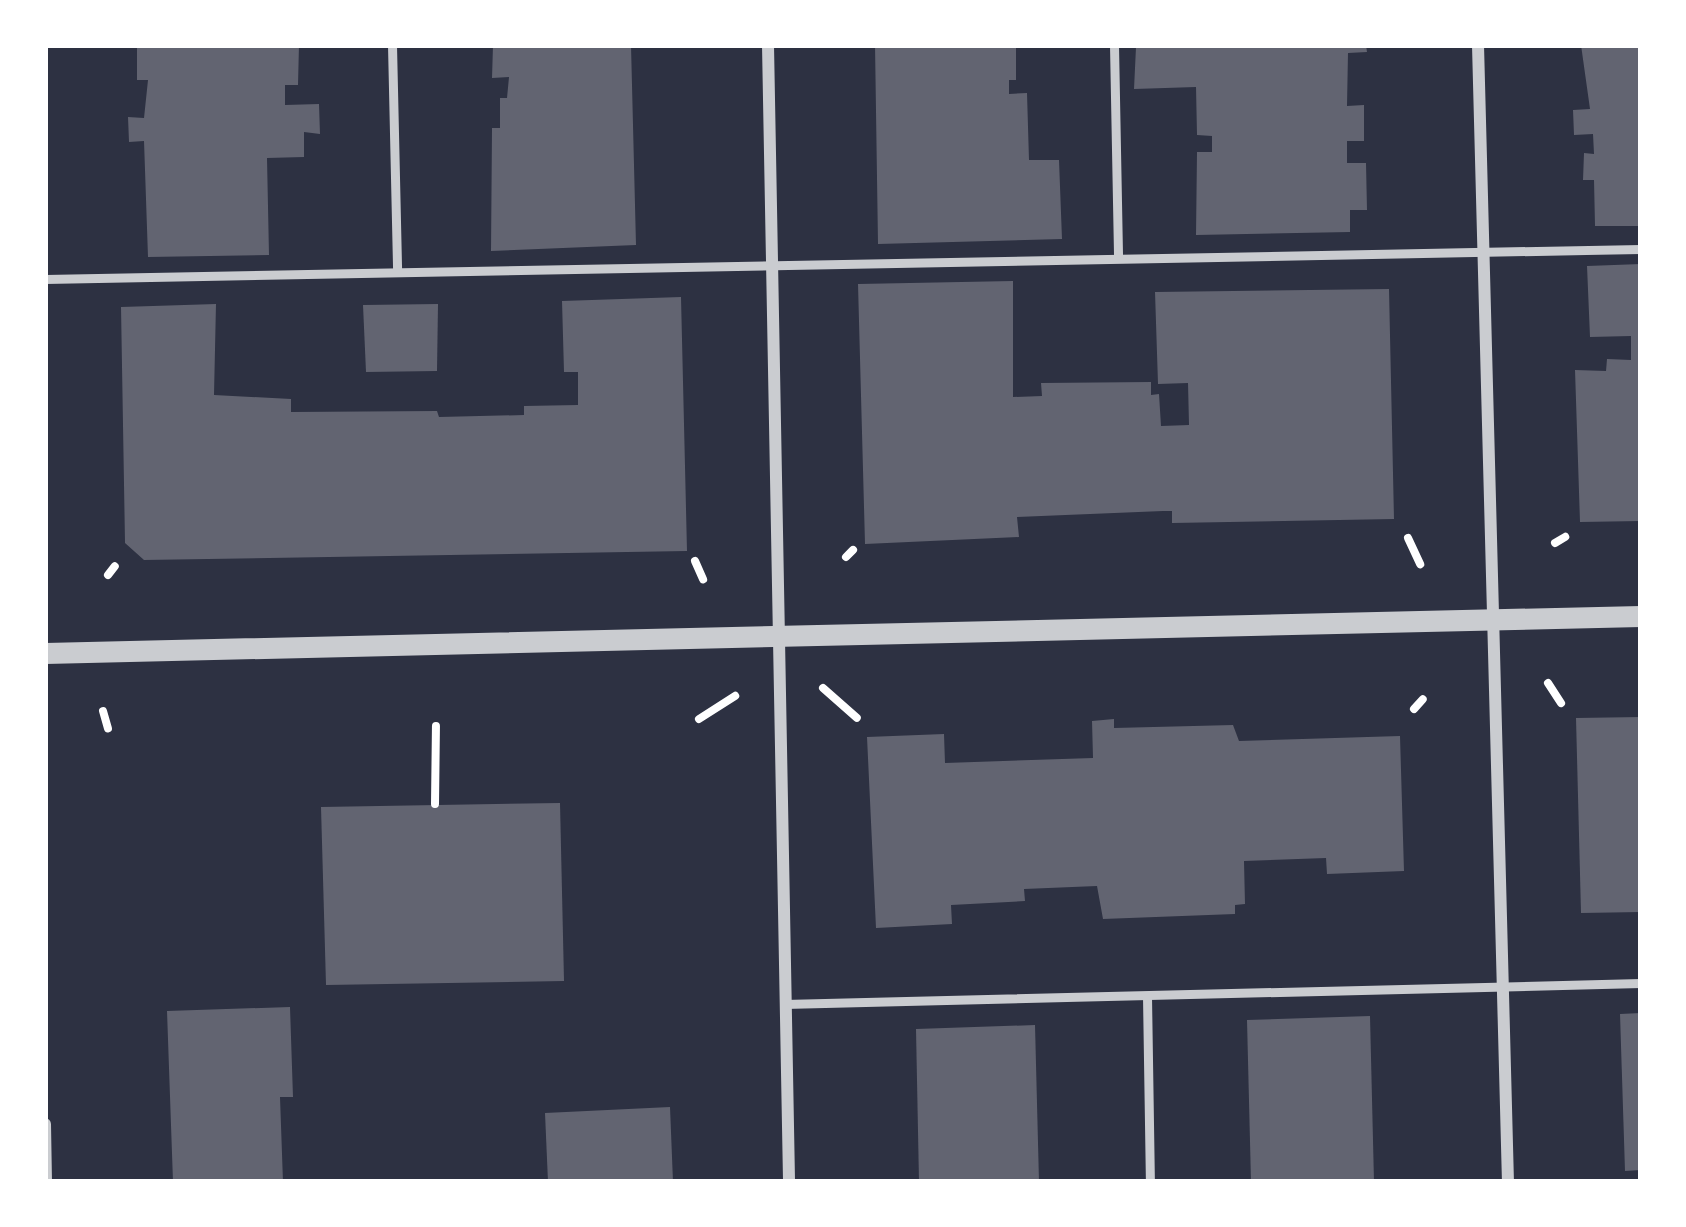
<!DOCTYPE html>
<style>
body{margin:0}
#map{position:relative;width:1686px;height:1227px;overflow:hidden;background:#2d3142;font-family:Figtree,sans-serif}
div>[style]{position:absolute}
.building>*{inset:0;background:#626471}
.path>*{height:8px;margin:-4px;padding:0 4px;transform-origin:4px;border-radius:4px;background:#fff}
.service>*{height:9px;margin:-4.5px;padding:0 4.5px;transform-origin:4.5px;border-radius:4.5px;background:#caccd0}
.minor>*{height:12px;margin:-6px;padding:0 6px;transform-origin:6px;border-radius:6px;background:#caccd0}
.tertiary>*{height:21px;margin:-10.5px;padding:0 10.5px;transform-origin:10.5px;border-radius:10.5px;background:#caccd0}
span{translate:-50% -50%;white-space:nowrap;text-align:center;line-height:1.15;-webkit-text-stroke:12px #fff;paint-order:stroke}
.frame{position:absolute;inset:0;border:48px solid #fff;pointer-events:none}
</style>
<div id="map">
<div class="building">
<i style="clip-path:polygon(149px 45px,299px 45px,298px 85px,285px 85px,285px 105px,319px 104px,320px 134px,304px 132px,304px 157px,267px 158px,269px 255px,148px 257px,144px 141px,129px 142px,128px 117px,144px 118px,148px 80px,137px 80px,137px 47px)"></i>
<i style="clip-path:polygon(493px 45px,631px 45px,636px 245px,491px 251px,492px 128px,500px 128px,500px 98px,507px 98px,509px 77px,492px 78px)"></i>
<i style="clip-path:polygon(875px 45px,1016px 45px,1016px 80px,1009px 80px,1009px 94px,1027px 93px,1029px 160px,1059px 160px,1062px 239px,878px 244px)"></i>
<i style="clip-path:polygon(1366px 45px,1367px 52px,1348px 53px,1347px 106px,1364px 105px,1364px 141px,1347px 141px,1347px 163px,1366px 163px,1367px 210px,1350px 210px,1350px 232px,1196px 235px,1197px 152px,1212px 152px,1212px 136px,1197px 135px,1196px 87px,1134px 89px,1136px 47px)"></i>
<i style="clip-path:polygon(1581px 45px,1641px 45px,1641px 226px,1595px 226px,1594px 180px,1583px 180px,1584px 153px,1594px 154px,1593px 134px,1574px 135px,1573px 110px,1590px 109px)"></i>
<i style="clip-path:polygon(1641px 264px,1641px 521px,1580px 522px,1575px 370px,1606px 371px,1607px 359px,1631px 360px,1631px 336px,1590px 337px,1587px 266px)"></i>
<i style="clip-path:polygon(1013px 281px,1013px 397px,1042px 396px,1041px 383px,1151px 382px,1151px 395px,1159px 394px,1161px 426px,1189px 425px,1188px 383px,1158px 384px,1155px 292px,1389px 289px,1394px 519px,1172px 523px,1172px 511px,1163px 511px,1017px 517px,1019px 537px,865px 544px,858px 284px)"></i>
<i style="clip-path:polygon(681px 297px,687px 551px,144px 560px,125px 543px,121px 307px,216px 304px,214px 395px,291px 399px,291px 412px,437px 411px,439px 417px,524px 415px,524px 406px,578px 405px,578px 372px,564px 372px,562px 301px)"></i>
<i style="clip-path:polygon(438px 304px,437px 371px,366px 372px,363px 305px)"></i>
<i style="clip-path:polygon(1641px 717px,1641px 912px,1581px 913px,1576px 718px)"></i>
<i style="clip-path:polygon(1114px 719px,1114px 728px,1233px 725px,1239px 741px,1400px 736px,1404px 871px,1327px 874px,1326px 858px,1244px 861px,1245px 904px,1235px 905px,1235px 914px,1103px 919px,1097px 886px,1024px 889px,1025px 901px,951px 905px,952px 924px,876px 928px,867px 737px,944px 734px,945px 763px,1093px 758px,1092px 721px)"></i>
<i style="clip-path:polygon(560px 803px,564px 981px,326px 985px,321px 807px)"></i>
<i style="clip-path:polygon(290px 1007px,293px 1097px,280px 1097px,283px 1182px,173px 1182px,167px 1011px)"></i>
<i style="clip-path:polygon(1641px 1013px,1641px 1170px,1625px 1171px,1620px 1014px)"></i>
<i style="clip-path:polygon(1370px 1016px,1374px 1182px,1251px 1182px,1247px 1020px)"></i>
<i style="clip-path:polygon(1035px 1025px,1039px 1182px,919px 1182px,916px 1029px)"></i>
<i style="clip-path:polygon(670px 1107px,673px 1182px,548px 1182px,545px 1113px)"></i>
</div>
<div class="path">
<i style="left:1408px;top:538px;width:29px;rotate:65deg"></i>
<i style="left:1555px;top:543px;width:12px;rotate:-31deg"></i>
<i style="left:846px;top:557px;width:10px;rotate:-45deg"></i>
<i style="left:695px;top:561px;width:20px;rotate:66deg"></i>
<i style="left:108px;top:575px;width:11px;rotate:-52deg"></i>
<i style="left:1548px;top:683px;width:24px;rotate:57deg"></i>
<i style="left:823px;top:688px;width:45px;rotate:41.4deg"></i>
<i style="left:1414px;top:709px;width:13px;rotate:-48deg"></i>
<i style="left:103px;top:711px;width:18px;rotate:74deg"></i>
<i style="left:699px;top:719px;width:43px;rotate:-32.6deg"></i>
<i style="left:435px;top:804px;width:78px;rotate:-89.3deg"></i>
</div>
<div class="service">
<i style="left:392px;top:45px;width:224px;rotate:88.7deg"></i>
<i style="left:1114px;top:45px;width:212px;rotate:88.9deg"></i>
<i style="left:45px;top:279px;width:1596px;rotate:-1.08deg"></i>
<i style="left:1147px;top:996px;width:186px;rotate:89.1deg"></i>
<i style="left:784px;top:1004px;width:857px;rotate:-1.4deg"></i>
</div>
<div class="minor">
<i style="left:768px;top:45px;width:1137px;rotate:88.94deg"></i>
<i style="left:1478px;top:45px;width:1137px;rotate:88.49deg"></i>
<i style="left:45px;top:1124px;width:58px;rotate:89deg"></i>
</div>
<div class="tertiary">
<i style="left:45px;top:653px;width:1596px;rotate:-1.33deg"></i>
</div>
<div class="frame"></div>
</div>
